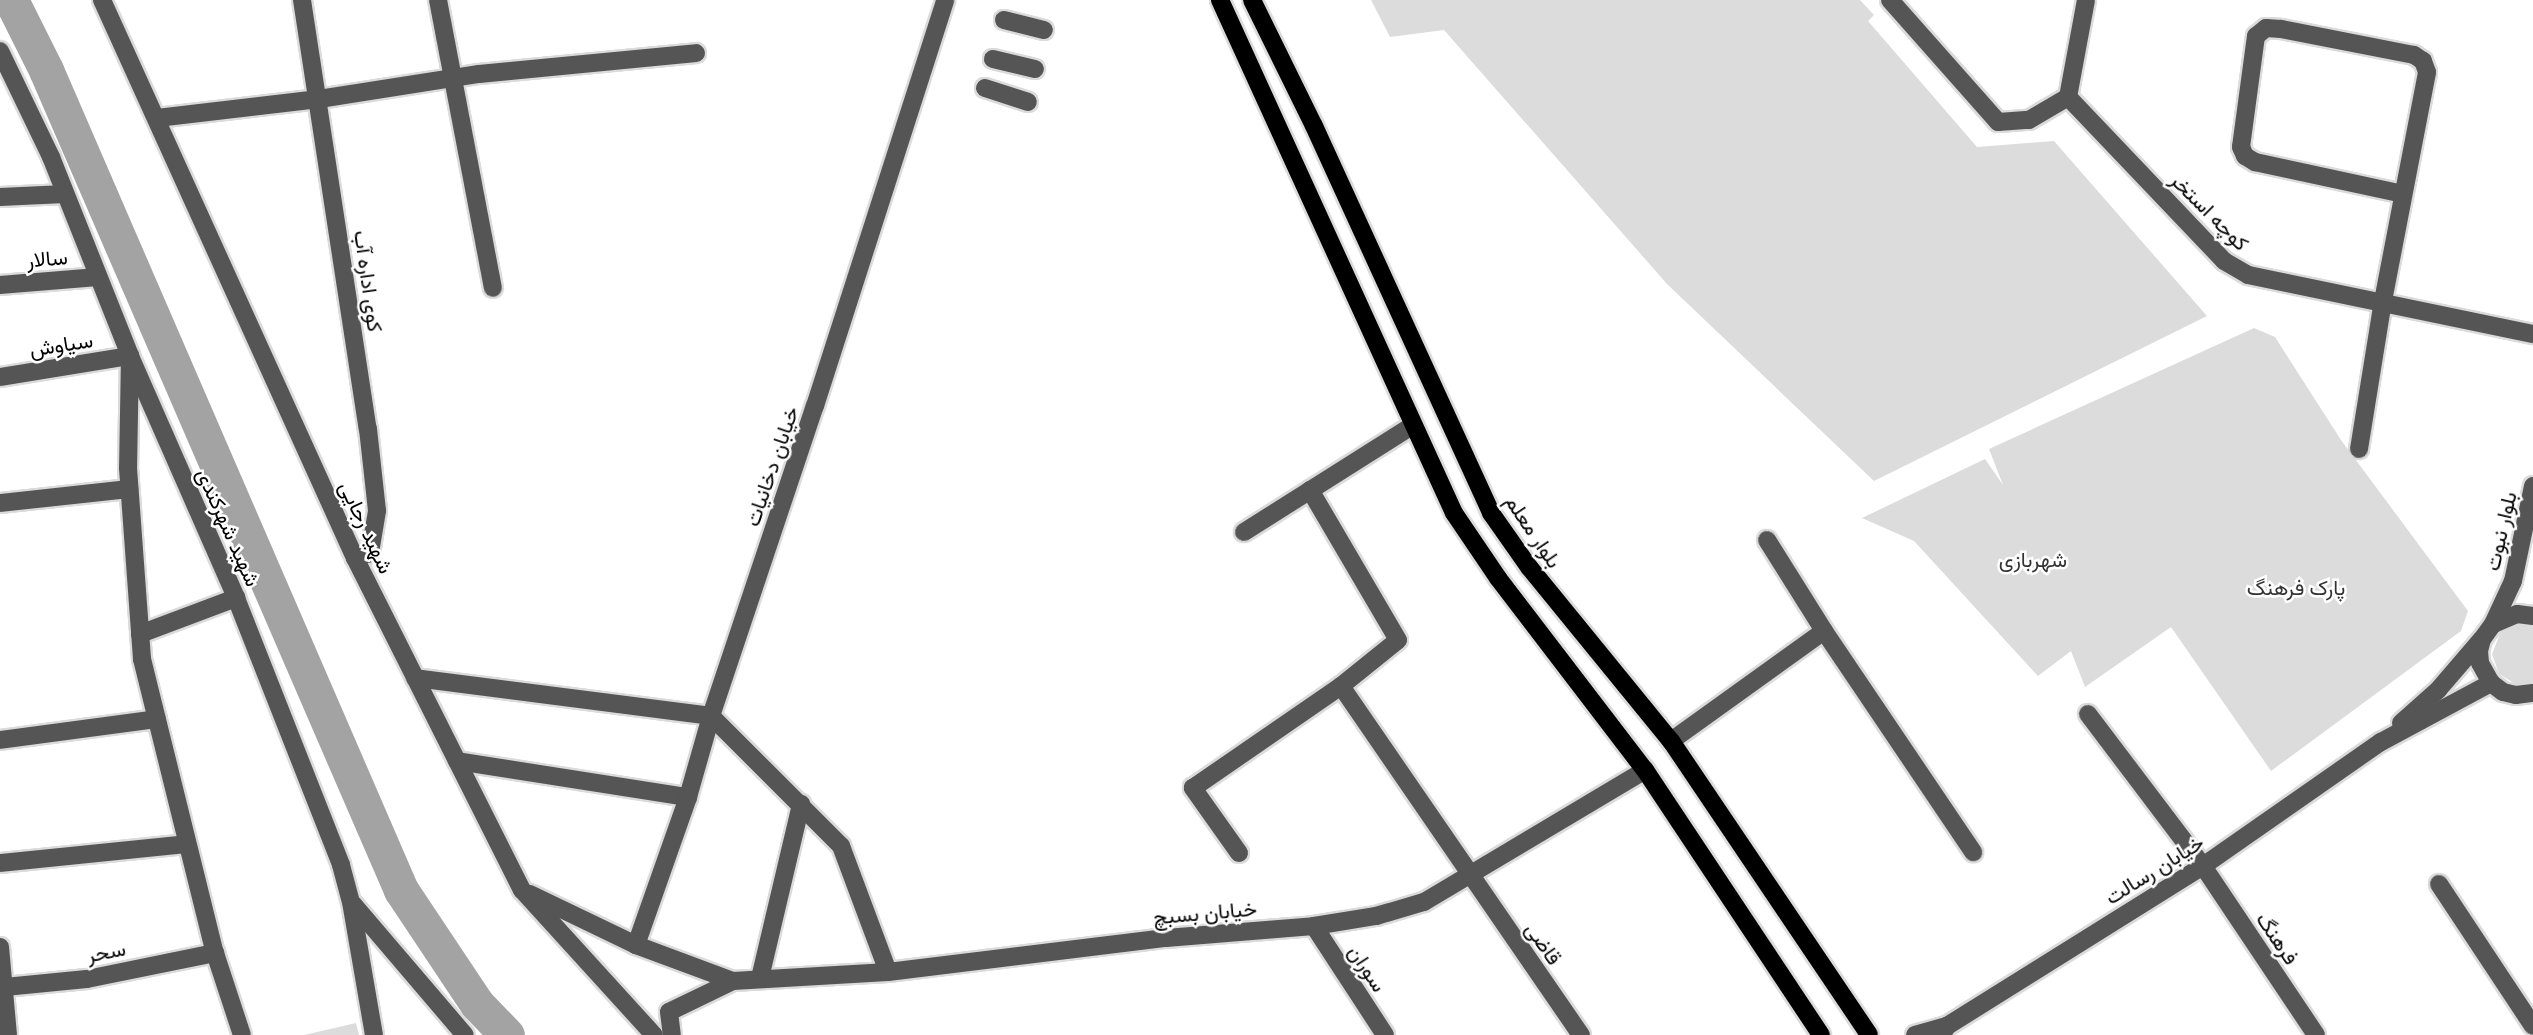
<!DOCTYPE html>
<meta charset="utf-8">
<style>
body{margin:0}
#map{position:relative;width:2533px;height:1035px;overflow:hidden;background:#fff;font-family:"Golos Text",Vazirmatn,sans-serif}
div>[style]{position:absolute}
.green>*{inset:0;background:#dcdcdc}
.river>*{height:35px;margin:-17.5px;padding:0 17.5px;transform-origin:17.5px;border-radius:17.5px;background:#a3a3a3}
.roads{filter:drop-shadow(2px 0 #dbdbdb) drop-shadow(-2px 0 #dbdbdb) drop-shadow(0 2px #dbdbdb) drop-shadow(0 -2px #dbdbdb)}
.minor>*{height:18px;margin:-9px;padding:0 9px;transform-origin:9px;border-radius:9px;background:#555}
.major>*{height:18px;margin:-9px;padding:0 9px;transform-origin:9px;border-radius:9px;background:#000}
span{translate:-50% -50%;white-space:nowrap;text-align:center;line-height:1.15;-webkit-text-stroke:5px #fff;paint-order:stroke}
.street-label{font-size:21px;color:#000}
.park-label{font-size:21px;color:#333}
</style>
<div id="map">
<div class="green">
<i style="clip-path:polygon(1371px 0,1860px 0,1874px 15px,1868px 21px,1977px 147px,2054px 141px,2207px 316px,1874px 481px,1667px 284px,1444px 30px,1390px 37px)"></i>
<i style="clip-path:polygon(2254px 328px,2275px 337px,2341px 440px,2468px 611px,2461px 631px,2271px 771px,2171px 627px,2085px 687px,2071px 651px,2038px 676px,1914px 541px,1862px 518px,1985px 459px,2003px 485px,1989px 449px)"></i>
<i style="clip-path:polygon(2518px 624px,2533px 625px,2533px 684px,2528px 685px,2517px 685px,2499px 674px,2492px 654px,2500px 634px)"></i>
<i style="clip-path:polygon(356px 1023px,359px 1035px,304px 1035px)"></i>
</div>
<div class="river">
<i style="left:11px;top:0;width:78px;rotate:63.4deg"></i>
<i style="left:46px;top:70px;width:894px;rotate:66.59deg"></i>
<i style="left:401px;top:890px;width:137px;rotate:56.3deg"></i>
<i style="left:477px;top:1004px;width:43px;rotate:45.9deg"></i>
</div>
<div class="roads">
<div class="minor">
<i style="left:102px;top:0;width:613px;rotate:65.61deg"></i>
<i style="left:355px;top:558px;width:372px;rotate:63.3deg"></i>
<i style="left:522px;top:890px;width:196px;rotate:47.7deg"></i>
<i style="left:302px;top:0;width:434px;rotate:81.3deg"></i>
<i style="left:368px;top:429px;width:82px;rotate:83.7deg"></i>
<i style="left:377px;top:511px;width:43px;rotate:99.5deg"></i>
<i style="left:370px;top:553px;width:16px;rotate:162deg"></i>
<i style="left:438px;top:0;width:293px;rotate:79.2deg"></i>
<i style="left:1890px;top:0;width:163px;rotate:48.5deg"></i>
<i style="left:1998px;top:122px;width:31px;rotate:-4deg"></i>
<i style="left:2029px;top:120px;width:45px;rotate:-30.5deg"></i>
<i style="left:2086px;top:0;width:99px;rotate:100.5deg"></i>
<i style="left:2068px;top:97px;width:226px;rotate:46.4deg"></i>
<i style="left:2224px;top:261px;width:28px;rotate:30deg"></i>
<i style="left:2248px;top:275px;width:291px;rotate:11.7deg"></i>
<i style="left:1004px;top:20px;width:41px;rotate:14deg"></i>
<i style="left:0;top:51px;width:118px;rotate:64.3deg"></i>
<i style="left:51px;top:157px;width:214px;rotate:68.3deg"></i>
<i style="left:130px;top:356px;width:264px;rotate:66.3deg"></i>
<i style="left:236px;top:598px;width:287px;rotate:68.5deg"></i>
<i style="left:341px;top:865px;width:38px;rotate:75deg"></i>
<i style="left:351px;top:902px;width:135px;rotate:80.2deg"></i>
<i style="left:993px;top:59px;width:43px;rotate:13.4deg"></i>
<i style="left:985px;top:88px;width:45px;rotate:18deg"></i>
<i style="left:157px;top:118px;width:163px;rotate:-6.7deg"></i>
<i style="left:319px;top:99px;width:162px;rotate:-8.9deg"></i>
<i style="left:479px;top:74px;width:218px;rotate:-5.5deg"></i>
<i style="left:0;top:197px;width:65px;rotate:-2.6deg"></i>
<i style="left:0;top:285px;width:98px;rotate:-4.7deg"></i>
<i style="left:0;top:377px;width:132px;rotate:-9.2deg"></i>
<i style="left:130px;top:356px;width:112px;rotate:91deg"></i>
<i style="left:128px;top:468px;width:192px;rotate:85.8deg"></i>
<i style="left:142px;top:659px;width:303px;rotate:76.1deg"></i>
<i style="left:215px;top:953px;width:86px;rotate:71.8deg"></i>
<i style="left:2359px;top:449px;width:150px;rotate:-80.8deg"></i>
<i style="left:2383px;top:301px;width:233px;rotate:-79.1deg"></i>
<i style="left:2427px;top:72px;width:12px;rotate:-110deg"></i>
<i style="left:2423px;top:61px;width:11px;rotate:-146deg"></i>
<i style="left:2414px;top:55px;width:136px;rotate:-168.9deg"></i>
<i style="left:2281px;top:29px;width:15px;rotate:-176deg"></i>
<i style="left:2266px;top:28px;width:13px;rotate:141deg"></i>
<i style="left:2256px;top:36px;width:112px;rotate:97.7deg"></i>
<i style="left:2241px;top:147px;width:10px;rotate:66deg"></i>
<i style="left:2245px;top:156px;width:12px;rotate:31deg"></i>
<i style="left:2255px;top:162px;width:151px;rotate:12.2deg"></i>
<i style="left:0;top:503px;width:130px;rotate:-6.2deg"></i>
<i style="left:1244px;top:532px;width:200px;rotate:-32.3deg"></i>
<i style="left:1767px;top:540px;width:107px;rotate:57.9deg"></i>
<i style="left:1824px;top:631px;width:267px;rotate:56deg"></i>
<i style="left:2533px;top:616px;width:16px;rotate:-173deg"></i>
<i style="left:2517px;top:614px;width:26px;rotate:157deg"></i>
<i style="left:2493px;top:624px;width:19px;rotate:126deg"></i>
<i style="left:2482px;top:639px;width:12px;rotate:104deg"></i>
<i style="left:2479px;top:651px;width:12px;rotate:85deg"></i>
<i style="left:2480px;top:663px;width:23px;rotate:61deg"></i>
<i style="left:2491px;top:683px;width:15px;rotate:37deg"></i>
<i style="left:2503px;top:692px;width:13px;rotate:13deg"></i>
<i style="left:2516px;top:695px;width:17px;rotate:-7deg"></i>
<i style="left:2493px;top:624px;width:47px;rotate:-65.1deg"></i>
<i style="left:2513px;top:581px;width:97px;rotate:-78.1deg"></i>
<i style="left:140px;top:634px;width:103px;rotate:-20.6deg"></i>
<i style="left:415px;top:678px;width:298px;rotate:7.3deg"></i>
<i style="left:711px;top:716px;width:184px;rotate:45deg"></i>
<i style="left:841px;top:846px;width:134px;rotate:69.5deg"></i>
<i style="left:1341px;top:686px;width:424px;rotate:55.5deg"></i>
<i style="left:2088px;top:714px;width:191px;rotate:52.9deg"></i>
<i style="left:2203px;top:866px;width:203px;rotate:56.2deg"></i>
<i style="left:2401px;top:723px;width:50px;rotate:-41.7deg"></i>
<i style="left:2438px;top:690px;width:66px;rotate:-49.3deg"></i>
<i style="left:0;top:740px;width:158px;rotate:-7.6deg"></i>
<i style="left:1671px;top:741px;width:188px;rotate:-35.7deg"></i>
<i style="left:457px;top:761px;width:234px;rotate:8.9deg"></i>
<i style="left:1239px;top:853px;width:80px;rotate:-125.3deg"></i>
<i style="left:1193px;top:788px;width:180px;rotate:-34.6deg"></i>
<i style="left:1341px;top:686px;width:73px;rotate:-38.9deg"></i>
<i style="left:1398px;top:640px;width:174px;rotate:-120.4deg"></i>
<i style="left:0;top:863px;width:188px;rotate:-5.8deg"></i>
<i style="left:2439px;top:884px;width:170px;rotate:56.5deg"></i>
<i style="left:530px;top:894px;width:118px;rotate:25.7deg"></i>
<i style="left:636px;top:945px;width:103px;rotate:20.4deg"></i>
<i style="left:733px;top:981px;width:71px;rotate:154.2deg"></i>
<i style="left:669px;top:1012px;width:23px;rotate:83deg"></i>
<i style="left:353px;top:904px;width:172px;rotate:49.5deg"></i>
<i style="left:1314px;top:926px;width:130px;rotate:56.9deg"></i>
<i style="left:636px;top:945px;width:157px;rotate:-70.6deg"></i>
<i style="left:688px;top:797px;width:84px;rotate:-74.1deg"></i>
<i style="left:711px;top:716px;width:327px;rotate:-71.5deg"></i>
<i style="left:815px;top:406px;width:426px;rotate:-72.2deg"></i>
<i style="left:0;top:947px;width:88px;rotate:84.8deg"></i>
<i style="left:760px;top:978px;width:179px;rotate:-76.7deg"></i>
<i style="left:733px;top:981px;width:155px;rotate:-3.3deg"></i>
<i style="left:888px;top:972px;width:280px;rotate:-7deg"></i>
<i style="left:1166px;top:938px;width:148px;rotate:-4.6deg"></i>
<i style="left:1314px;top:926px;width:63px;rotate:-9.2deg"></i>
<i style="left:1376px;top:916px;width:50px;rotate:-16.3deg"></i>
<i style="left:1424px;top:902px;width:257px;rotate:-30.8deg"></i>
<i style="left:5px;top:987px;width:82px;rotate:-5.6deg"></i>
<i style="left:87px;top:979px;width:131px;rotate:-11.5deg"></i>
<i style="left:1947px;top:1026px;width:302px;rotate:-32deg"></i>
<i style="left:2203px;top:866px;width:217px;rotate:-34.9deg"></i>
<i style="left:2381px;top:742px;width:125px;rotate:-28.2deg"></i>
<i style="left:1915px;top:1035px;width:33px;rotate:-16deg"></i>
<i style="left:1947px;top:1026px;width:10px;rotate:119deg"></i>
</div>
<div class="major">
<i style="left:1220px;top:0;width:564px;rotate:65.48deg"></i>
<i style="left:1454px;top:513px;width:78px;rotate:55.9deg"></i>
<i style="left:1498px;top:578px;width:242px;rotate:52.6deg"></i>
<i style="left:1645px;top:770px;width:318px;rotate:56.4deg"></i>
<i style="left:1252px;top:0;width:140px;rotate:63.8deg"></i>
<i style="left:1314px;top:126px;width:426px;rotate:65.4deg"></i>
<i style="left:1491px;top:513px;width:66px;rotate:54.9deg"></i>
<i style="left:1529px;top:567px;width:225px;rotate:50.8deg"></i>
<i style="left:1671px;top:741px;width:354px;rotate:56deg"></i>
</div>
</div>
<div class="street-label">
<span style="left:2210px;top:211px;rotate:45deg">کوچه استخر</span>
<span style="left:47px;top:258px;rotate:-5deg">سالار</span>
<span style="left:369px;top:281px;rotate:82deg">کوی اداره آب</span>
<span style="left:61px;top:344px;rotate:-9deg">سیاوش</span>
<span style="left:771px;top:466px;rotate:-71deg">خیابان دخانیات</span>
<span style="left:229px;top:527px;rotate:66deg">شهید شهرکندی</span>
<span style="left:367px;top:527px;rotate:65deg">شهید رجایی</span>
<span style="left:1534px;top:531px;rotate:56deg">بلوار معلم</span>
<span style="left:2500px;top:531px;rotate:-77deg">بلوار نبوت</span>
<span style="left:2154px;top:869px;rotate:-32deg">خیابان رسالت</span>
<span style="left:1205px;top:912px;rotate:-5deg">خیابان بسبچ</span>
<span style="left:2278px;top:938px;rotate:56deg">فرهنگ</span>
<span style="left:1544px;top:943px;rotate:55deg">قاضی</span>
<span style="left:106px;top:951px;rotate:-11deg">سحر</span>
<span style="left:1368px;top:968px;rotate:57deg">سوران</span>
</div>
<div class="park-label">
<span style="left:2033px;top:559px">شهربازی</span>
<span style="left:2296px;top:587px">پارک فرهنگ</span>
</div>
</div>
